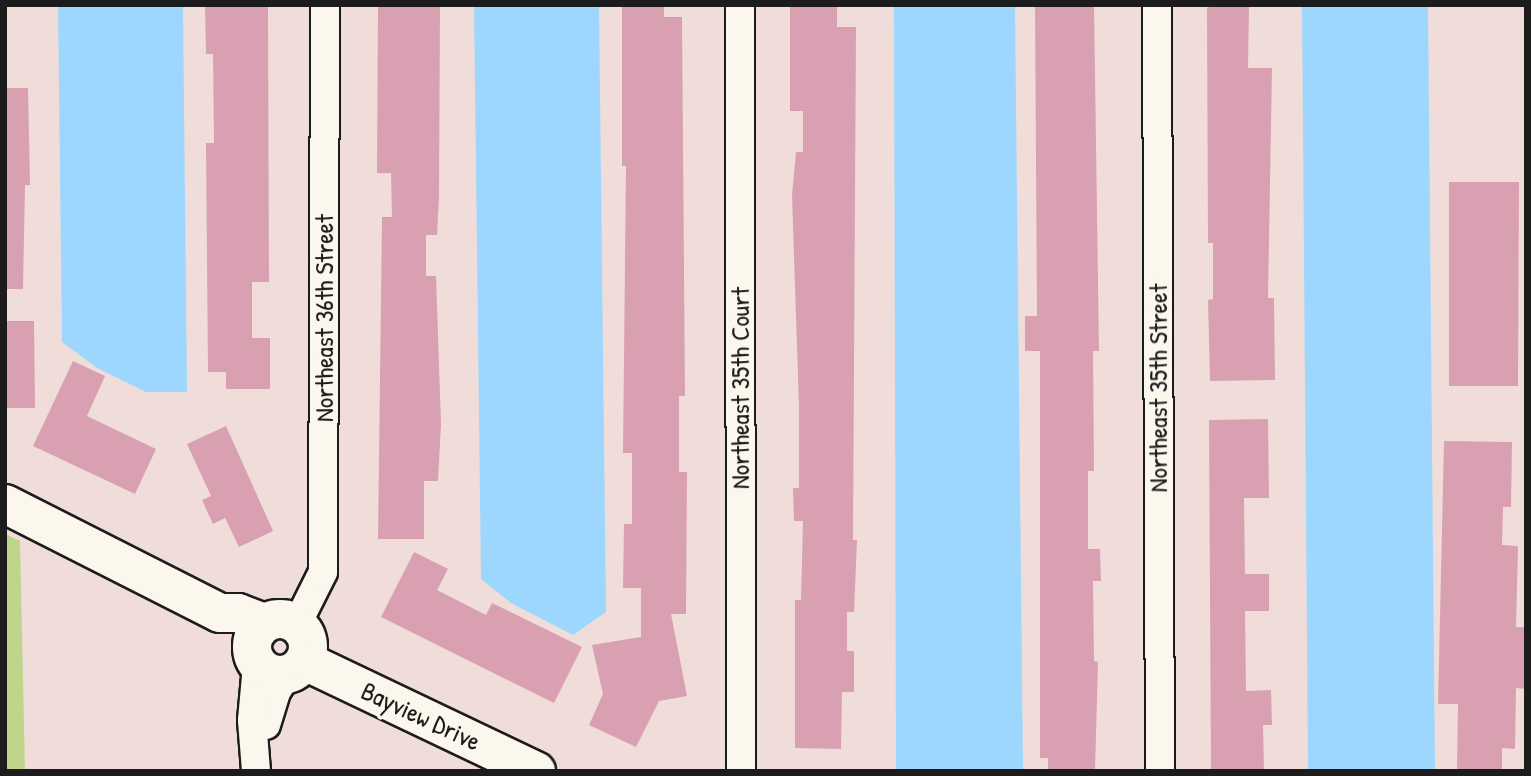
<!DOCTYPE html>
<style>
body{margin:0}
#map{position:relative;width:1531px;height:776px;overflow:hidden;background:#f0ddda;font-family:"Patrick Hand",sans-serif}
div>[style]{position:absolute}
.green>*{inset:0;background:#bed58b}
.water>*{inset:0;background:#9dd7fd}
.building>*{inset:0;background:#d8a0b0}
.roads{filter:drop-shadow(2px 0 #1c1c1c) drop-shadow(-2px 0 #1c1c1c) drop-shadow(0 2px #1c1c1c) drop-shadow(0 -2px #1c1c1c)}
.street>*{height:28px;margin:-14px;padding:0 14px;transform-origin:14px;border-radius:14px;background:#fbf7ec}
.secondary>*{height:38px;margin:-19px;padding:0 19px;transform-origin:19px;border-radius:19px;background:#fbf7ec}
.secondary>.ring{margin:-19px;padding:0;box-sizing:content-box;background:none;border:38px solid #fbf7ec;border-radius:50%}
span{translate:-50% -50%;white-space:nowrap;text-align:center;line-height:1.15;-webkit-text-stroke:7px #fbf7ec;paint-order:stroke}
.street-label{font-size:26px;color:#1c1c1c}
.frame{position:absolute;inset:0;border:7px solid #1c1c1c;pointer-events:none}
</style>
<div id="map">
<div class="green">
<i style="clip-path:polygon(5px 534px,20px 541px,25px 771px,5px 771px)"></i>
</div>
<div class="water">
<i style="clip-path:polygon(58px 5px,183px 5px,187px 392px,146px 392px,97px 368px,62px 342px)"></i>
<i style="clip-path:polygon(474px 5px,599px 5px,606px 612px,573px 635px,511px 603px,481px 579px)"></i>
<i style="clip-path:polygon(894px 5px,1015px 5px,1023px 771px,896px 771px)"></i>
<i style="clip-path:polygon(1302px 5px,1428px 5px,1435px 771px,1308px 771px)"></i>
</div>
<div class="building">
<i style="clip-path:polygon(205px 5px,268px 5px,269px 282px,252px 282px,252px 338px,270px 338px,270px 389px,226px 389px,226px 372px,208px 372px,206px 143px,214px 143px,213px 54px,206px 54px)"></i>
<i style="clip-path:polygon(378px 5px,440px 5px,439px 198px,437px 235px,426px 235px,426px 276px,436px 276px,441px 424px,438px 481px,424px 481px,424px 539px,378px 539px,382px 217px,392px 217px,391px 173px,377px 173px)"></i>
<i style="clip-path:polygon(622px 5px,664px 5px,664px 17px,682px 17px,685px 396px,679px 396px,679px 472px,687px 472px,686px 614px,671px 614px,687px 696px,659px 701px,636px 747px,589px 725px,603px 694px,592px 645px,641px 637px,641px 588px,623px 588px,624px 524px,632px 524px,632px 453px,623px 453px,626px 166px,622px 166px)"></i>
<i style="clip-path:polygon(790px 5px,837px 5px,837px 27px,856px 27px,853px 540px,857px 540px,854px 612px,847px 612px,847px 651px,854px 651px,854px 692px,842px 692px,841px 749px,795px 748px,795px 600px,801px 600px,803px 521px,794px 521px,793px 488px,799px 488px,799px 407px,792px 195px,796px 152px,803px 152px,803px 111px,790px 111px)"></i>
<i style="clip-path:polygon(1035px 5px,1094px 5px,1099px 351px,1093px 351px,1094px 471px,1088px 471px,1088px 549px,1100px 549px,1101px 581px,1093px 581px,1094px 661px,1098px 662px,1095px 771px,1048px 771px,1048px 758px,1040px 758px,1040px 351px,1025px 351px,1025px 316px,1037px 316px)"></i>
<i style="clip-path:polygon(1213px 5px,1249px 5px,1248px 68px,1272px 68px,1268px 298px,1274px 298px,1275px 380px,1210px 381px,1208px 300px,1213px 299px,1213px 243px,1208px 243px,1207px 8px)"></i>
<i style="clip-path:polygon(5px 88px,28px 88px,30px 185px,25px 185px,23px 289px,5px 289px)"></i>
<i style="clip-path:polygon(1449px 182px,1519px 182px,1518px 386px,1449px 386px)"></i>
<i style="clip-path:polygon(5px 321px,34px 321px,35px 408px,5px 408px)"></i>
<i style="clip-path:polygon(73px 361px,105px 376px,87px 416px,156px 449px,135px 494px,33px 446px)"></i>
<i style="clip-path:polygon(1268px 419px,1269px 498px,1244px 498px,1245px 574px,1269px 574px,1269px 611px,1245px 611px,1246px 691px,1271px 690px,1272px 725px,1263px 725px,1264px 771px,1211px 771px,1209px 420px)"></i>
<i style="clip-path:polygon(226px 426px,273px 531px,239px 547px,225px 518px,213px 524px,202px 500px,211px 496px,187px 444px)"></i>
<i style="clip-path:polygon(1444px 441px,1512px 442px,1511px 507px,1503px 507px,1502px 545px,1518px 546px,1516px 627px,1526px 627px,1526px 689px,1516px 688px,1515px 749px,1502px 748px,1502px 771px,1457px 771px,1458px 704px,1438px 704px)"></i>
<i style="clip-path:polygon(414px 552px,448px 569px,437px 590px,486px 615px,492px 603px,582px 647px,554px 703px,381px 617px)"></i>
</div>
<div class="roads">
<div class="street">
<i style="left:740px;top:5px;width:766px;rotate:89.93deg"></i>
<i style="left:1157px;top:5px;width:766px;rotate:89.78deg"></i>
<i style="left:297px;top:624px;width:58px;rotate:-63.4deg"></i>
<i style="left:323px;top:572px;width:567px;rotate:-89.8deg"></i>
<i style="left:266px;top:725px;width:34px;rotate:-73deg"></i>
<i style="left:276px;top:692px;width:20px;rotate:-57deg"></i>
<i style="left:256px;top:771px;width:51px;rotate:-94.5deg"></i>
<i style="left:252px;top:720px;width:55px;rotate:-84.8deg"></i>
</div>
<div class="secondary">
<i style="left:5px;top:504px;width:241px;rotate:26.9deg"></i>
<i style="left:220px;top:613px;width:18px"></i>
<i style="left:238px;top:613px;width:28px;rotate:21deg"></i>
<i class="ring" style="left:252px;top:619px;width:18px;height:18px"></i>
<i style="left:305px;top:661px;width:256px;rotate:25.5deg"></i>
</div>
</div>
<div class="street-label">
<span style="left:324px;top:318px;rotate:-90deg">Northeast 36th Street</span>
<span style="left:740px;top:388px;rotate:-90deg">Northeast 35th Court</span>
<span style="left:1158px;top:388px;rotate:-90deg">Northeast 35th Street</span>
<span style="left:421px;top:716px;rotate:25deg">Bayview Drive</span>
</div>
<div class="frame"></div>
</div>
